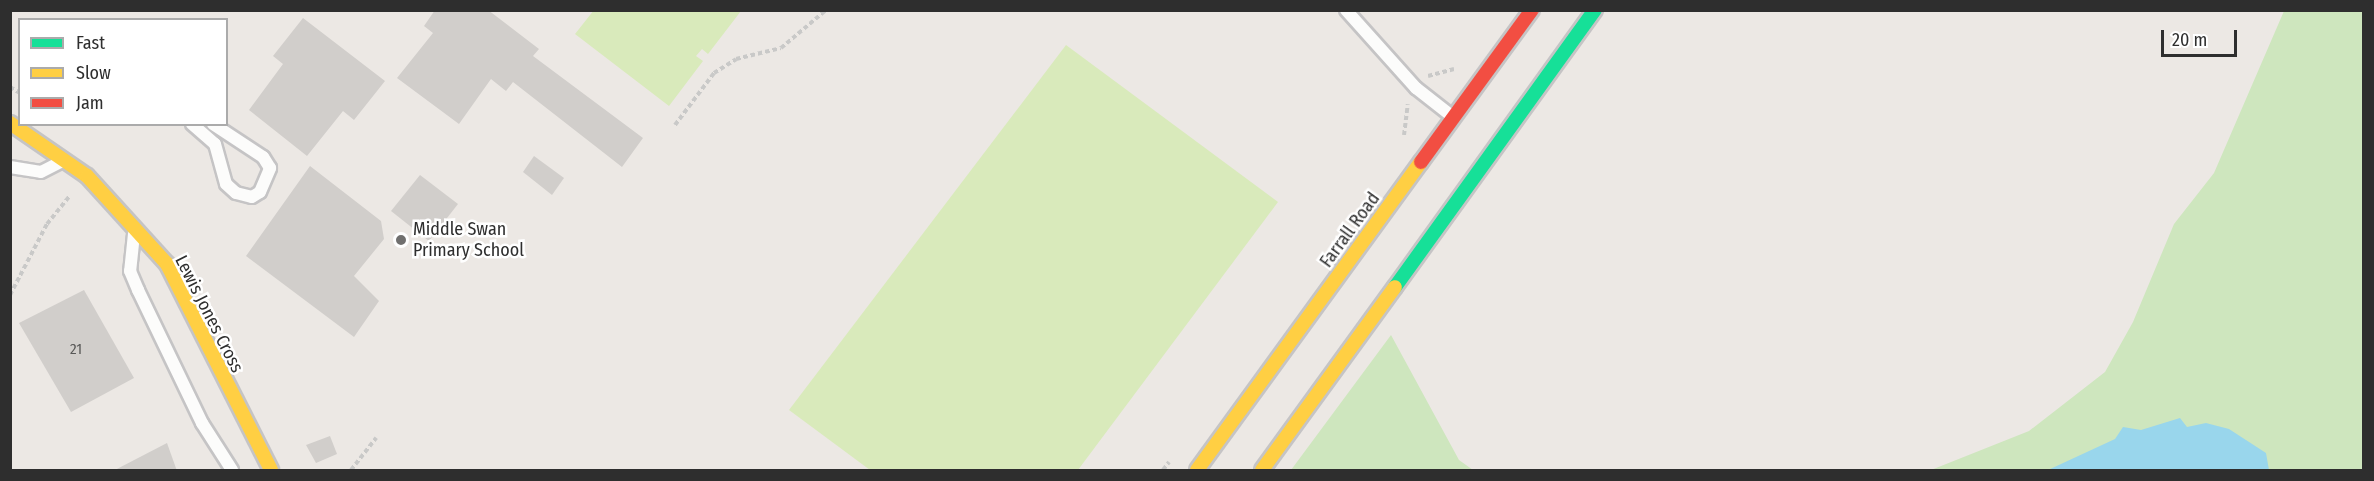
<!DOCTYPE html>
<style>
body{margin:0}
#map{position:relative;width:2374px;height:481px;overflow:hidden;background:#ece8e4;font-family:"Fira Sans Condensed",sans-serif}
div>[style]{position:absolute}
.green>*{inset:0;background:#cee6be}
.pitch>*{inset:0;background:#d9eabb}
.water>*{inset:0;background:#99d6ec}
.building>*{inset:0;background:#d1cecb}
.path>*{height:4px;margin-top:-2px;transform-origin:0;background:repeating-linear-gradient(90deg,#c9c9c8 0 4.5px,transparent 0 7.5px)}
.roads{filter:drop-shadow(2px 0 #c5c4c5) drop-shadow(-2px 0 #c5c4c5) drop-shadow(0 2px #c5c4c5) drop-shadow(0 -2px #c5c4c5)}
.lane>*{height:12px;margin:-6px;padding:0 6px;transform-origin:6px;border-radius:6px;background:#fcfcfb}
.fast>*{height:14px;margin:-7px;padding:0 7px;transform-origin:7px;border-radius:7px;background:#16e098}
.slow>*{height:14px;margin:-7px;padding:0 7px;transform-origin:7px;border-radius:7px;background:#ffcf43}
.jam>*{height:14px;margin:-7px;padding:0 7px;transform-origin:7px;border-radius:7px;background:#f24e42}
.dots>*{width:16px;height:16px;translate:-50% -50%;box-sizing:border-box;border:3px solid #fff;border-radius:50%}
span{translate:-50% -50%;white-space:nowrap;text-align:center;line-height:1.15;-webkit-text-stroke:5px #fff;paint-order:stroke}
.number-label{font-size:15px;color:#585857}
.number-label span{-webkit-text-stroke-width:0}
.poi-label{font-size:18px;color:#2e2e2e}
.left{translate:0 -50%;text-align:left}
.street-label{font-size:18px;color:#2e2e2e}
.frame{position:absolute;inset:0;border:12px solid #2e2e2e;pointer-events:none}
.legend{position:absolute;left:18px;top:18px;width:210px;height:108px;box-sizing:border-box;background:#fff;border:2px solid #ababab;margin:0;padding:8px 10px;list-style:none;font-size:18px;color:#2e2e2e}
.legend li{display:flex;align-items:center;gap:12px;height:30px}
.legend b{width:30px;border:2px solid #ababab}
.scale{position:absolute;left:2161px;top:30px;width:76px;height:27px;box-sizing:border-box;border:3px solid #2e2e2e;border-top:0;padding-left:8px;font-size:18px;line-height:21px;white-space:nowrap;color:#2e2e2e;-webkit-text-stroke:4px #fff;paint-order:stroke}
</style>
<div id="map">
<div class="green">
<i style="clip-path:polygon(2284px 11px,2363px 11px,2363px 470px,1931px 470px,2029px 431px,2105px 372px,2133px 322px,2174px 224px,2214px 173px)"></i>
<i style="clip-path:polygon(1391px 335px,1459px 460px,1473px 470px,1291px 470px)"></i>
</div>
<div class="pitch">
<i style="clip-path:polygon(594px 10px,741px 10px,741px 11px,708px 54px,702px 49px,696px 56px,703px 61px,669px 106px,575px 34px)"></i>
<i style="clip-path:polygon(1066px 45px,1278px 202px,1078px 470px,870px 470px,789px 410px)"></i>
</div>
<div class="water">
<i style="clip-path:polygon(2180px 418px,2187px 427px,2206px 423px,2229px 429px,2266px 453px,2269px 470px,2048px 470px,2115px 439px,2123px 427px,2141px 430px)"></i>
</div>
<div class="building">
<i style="clip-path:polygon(435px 10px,488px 10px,539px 49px,533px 56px,643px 138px,622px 167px,513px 82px,506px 91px,491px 79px,459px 124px,397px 78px,433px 33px,424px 26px)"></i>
<i style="clip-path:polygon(303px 18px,385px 81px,354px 120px,343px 111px,307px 156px,249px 110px,283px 64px,273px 56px)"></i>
<i style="clip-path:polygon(534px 156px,564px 178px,552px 195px,523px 172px)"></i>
<i style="clip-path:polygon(310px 166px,381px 221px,384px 239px,354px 276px,379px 301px,354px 337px,246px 256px)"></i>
<i style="clip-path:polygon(420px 175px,458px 204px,429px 241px,391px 211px)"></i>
<i style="clip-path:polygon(84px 290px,134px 378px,71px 412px,19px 323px)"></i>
<i style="clip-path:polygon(330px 436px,337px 454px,316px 463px,306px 445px)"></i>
<i style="clip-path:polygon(167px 443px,177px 471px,113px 471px)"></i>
</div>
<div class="path">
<i style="left:1428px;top:76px;width:27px;rotate:-15deg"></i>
<i style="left:10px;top:87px;width:12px;rotate:31deg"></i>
<i style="left:675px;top:125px;width:65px;rotate:-53.1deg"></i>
<i style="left:714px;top:73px;width:26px;rotate:-32deg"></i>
<i style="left:736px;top:59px;width:46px;rotate:-13.7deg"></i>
<i style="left:781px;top:48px;width:59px;rotate:-40.2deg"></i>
<i style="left:1404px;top:135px;width:31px;rotate:-83deg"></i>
<i style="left:10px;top:295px;width:80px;rotate:-62.5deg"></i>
<i style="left:47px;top:224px;width:35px;rotate:-51deg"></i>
<i style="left:351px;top:470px;width:41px;rotate:-52deg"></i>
<i style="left:1163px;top:470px;width:10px;rotate:-53deg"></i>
</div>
<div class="roads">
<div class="lane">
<i style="left:1346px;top:10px;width:105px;rotate:48.1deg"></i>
<i style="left:1416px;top:88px;width:47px;rotate:38.1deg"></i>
<i style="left:192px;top:124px;width:30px;rotate:41deg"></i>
<i style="left:215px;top:144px;width:41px;rotate:74.6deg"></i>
<i style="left:226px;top:184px;width:13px;rotate:42deg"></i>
<i style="left:236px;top:193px;width:16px;rotate:14deg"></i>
<i style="left:252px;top:197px;width:9px;rotate:-32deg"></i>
<i style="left:260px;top:192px;width:26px;rotate:-67deg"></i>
<i style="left:270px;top:168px;width:13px;rotate:-122deg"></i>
<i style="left:263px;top:157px;width:60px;rotate:-146.6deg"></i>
<i style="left:10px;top:167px;width:31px;rotate:9deg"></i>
<i style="left:41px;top:172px;width:22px;rotate:-27deg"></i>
<i style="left:134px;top:234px;width:37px;rotate:96deg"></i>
<i style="left:130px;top:271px;width:21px;rotate:67deg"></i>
<i style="left:138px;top:290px;width:148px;rotate:64.3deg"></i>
<i style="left:202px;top:423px;width:56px;rotate:57.4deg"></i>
</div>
<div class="fast">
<i style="left:1395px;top:287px;width:342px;rotate:-54.2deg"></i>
</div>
<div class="slow">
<i style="left:10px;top:123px;width:93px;rotate:34.5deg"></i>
<i style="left:87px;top:176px;width:119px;rotate:47.7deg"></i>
<i style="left:167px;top:264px;width:231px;rotate:63.2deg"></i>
<i style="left:1197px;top:470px;width:381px;rotate:-54deg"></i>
<i style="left:1262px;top:470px;width:226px;rotate:-54deg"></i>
</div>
<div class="jam">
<i style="left:1421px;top:162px;width:188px;rotate:-53.9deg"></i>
</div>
</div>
<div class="dots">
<i style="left:401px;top:240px;background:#706f6e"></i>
</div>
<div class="number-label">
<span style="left:76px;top:350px">21</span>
</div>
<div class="poi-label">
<span class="left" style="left:413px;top:240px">Middle Swan<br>Primary School</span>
</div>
<div class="street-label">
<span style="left:1350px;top:230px;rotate:-54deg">Farrall Road</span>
<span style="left:209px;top:314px;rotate:63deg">Lewis Jones Cross</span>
</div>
<div class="frame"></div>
<ul class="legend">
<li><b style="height:8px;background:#16e098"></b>Fast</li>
<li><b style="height:8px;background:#ffcf43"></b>Slow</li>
<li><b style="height:8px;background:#f24e42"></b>Jam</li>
</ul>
<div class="scale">20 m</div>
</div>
